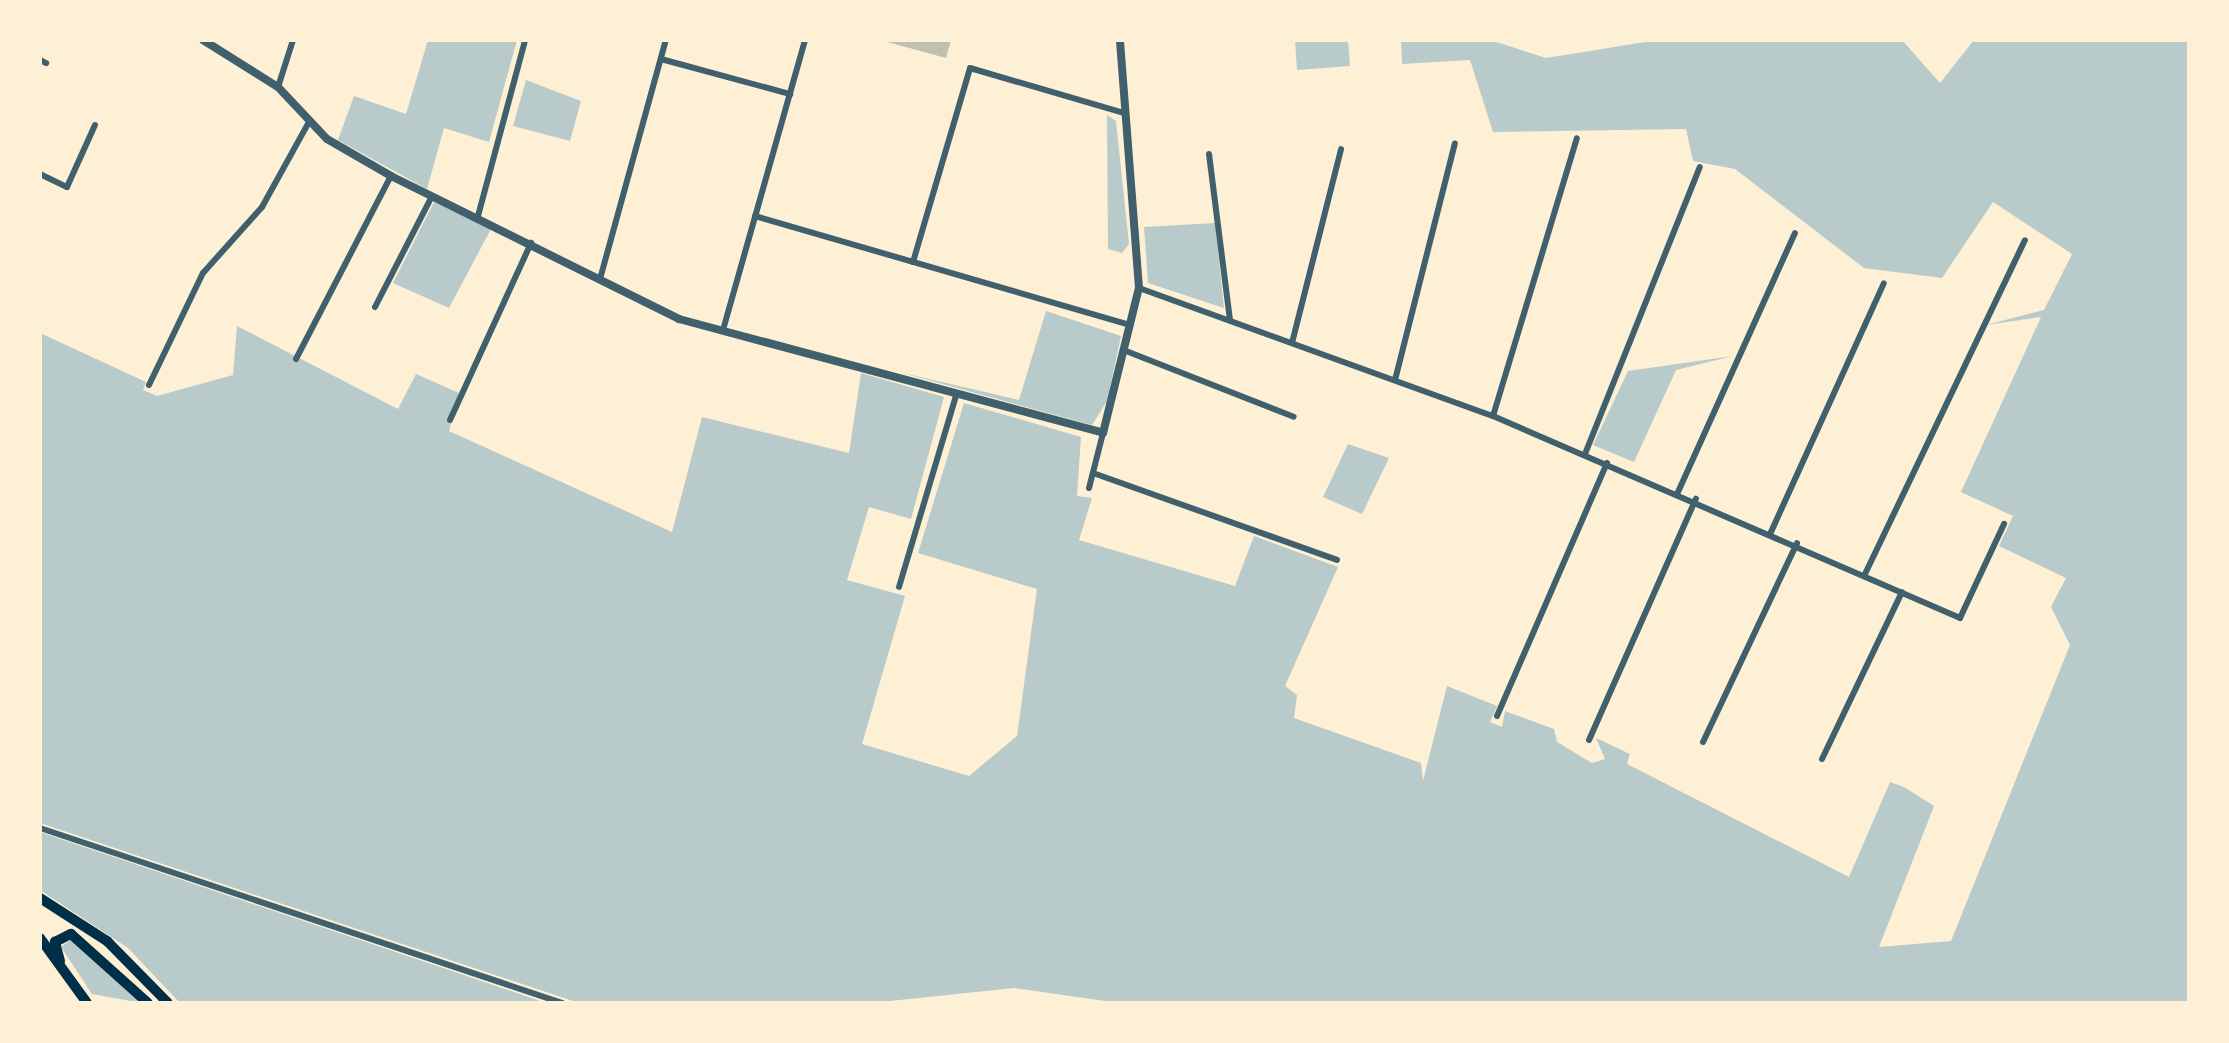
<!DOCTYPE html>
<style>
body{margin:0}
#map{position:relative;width:2229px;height:1043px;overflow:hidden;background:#fdf0d5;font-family:"Fira Sans",sans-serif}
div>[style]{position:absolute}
.green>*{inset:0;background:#b9caca}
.building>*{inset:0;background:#bec0b2}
.minor>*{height:6px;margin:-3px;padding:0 3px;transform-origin:3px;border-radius:3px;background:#3f606c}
.tertiary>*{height:8px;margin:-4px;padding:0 4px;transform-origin:4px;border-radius:4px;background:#3f606c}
.primary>*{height:10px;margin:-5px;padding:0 5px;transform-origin:5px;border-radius:5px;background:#003049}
span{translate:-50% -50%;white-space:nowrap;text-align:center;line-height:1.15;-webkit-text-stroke:10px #fdf0d5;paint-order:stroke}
.frame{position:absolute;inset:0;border:42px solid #fdf0d5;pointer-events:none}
</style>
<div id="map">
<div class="green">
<i style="clip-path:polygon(428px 40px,517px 40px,489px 142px,444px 128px,427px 189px,338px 140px,354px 96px,406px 114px)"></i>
<i style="clip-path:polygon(1295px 40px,1348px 40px,1350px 66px,1297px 70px)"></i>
<i style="clip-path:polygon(1401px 40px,1490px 40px,1546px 58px,1658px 40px,1902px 40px,1940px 83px,1974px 40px,2189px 40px,2189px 1003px,1119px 1003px,1014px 988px,871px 1003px,579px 1003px,40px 823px,40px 333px,146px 382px,143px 390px,157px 396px,233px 375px,237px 326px,398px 409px,416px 374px,459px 393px,449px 431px,672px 532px,702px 417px,849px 453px,861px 373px,944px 397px,911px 519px,869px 507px,847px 580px,905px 596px,862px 744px,969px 776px,1017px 736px,1037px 589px,918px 553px,964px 403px,1081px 437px,1077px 496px,1092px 498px,1079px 540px,1235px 586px,1254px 536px,1338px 567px,1285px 686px,1297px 695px,1294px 718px,1421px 763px,1423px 781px,1447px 686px,1497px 706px,1490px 722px,1502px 727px,1505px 711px,1554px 729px,1557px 742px,1592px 763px,1605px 759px,1596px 738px,1630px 754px,1627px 764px,1849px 877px,1890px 782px,1904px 787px,1934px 806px,1879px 947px,1951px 941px,2070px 645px,2051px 607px,2066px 578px,1999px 546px,2013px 516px,1961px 492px,2041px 317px,1986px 325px,2044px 310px,2072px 254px,1993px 202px,1942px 278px,1864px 268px,1735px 169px,1693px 161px,1686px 129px,1493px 132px,1470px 60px,1402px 64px)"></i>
<i style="clip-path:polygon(526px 80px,581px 101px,570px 141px,513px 126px)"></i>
<i style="clip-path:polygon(1107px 115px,1116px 121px,1129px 244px,1122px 253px,1108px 249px)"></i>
<i style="clip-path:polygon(434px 202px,491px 229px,449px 308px,393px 283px)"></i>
<i style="clip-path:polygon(1215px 223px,1224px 308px,1148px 283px,1144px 227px)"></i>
<i style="clip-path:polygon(1046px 311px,1121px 336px,1107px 401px,1092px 425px,899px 372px,1019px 400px)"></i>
<i style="clip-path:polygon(1733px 356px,1676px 370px,1634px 462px,1593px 445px,1628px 371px)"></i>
<i style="clip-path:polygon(1348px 444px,1389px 458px,1362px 514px,1323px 497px)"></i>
<i style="clip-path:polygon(40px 832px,449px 970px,546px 1003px,180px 1003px,128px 948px,40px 890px)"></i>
<i style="clip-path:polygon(72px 939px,142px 1003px,92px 994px,61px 947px)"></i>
</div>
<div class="building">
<i style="clip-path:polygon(880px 40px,951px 40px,946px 58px)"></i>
</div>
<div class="minor">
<i style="left:661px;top:59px;width:134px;rotate:15.2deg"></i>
<i style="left:40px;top:60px;width:7px;rotate:27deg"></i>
<i style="left:278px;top:87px;width:49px;rotate:-72.3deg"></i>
<i style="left:1209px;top:154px;width:168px;rotate:82.8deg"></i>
<i style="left:40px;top:174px;width:30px;rotate:26deg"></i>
<i style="left:67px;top:187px;width:68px;rotate:-65.7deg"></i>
<i style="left:478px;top:216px;width:182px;rotate:-75deg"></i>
<i style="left:755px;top:216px;width:391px;rotate:16.2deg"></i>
<i style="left:913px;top:262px;width:202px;rotate:-73.6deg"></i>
<i style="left:970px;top:68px;width:160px;rotate:16.3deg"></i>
<i style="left:600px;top:279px;width:248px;rotate:-74.6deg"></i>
<i style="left:1139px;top:288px;width:376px;rotate:19.9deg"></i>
<i style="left:1493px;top:416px;width:509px;rotate:23.39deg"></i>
<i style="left:1960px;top:618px;width:104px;rotate:-64.9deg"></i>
<i style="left:375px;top:307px;width:125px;rotate:-62.8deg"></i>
<i style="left:723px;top:330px;width:301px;rotate:-74.2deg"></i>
<i style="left:1292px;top:343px;width:200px;rotate:-75.8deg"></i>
<i style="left:1126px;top:351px;width:180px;rotate:21.4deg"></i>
<i style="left:296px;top:359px;width:206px;rotate:-62.6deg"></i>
<i style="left:1395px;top:380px;width:244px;rotate:-75.8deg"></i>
<i style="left:149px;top:385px;width:124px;rotate:-64.3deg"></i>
<i style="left:203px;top:273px;width:89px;rotate:-48.2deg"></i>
<i style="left:262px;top:207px;width:97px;rotate:-61.1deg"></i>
<i style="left:1493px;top:416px;width:290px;rotate:-73.2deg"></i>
<i style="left:450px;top:420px;width:195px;rotate:-65.4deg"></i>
<i style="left:1585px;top:454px;width:309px;rotate:-68.2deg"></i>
<i style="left:1093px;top:473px;width:259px;rotate:19.6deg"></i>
<i style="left:1089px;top:488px;width:57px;rotate:-75.7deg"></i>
<i style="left:1678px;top:492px;width:284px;rotate:-65.7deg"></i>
<i style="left:1771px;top:532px;width:273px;rotate:-65.6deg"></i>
<i style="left:1865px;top:574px;width:370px;rotate:-64.4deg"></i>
<i style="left:899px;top:587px;width:202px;rotate:-73.4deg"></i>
<i style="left:1497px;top:716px;width:276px;rotate:-66.5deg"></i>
<i style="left:1589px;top:740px;width:264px;rotate:-66.1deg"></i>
<i style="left:1703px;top:742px;width:220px;rotate:-64.7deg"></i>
<i style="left:1822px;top:759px;width:185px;rotate:-64.4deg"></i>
<i style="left:40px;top:828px;width:551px;rotate:18.53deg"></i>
</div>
<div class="tertiary">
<i style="left:203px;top:40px;width:89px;rotate:32.1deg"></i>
<i style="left:278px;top:87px;width:71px;rotate:46.7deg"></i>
<i style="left:327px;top:139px;width:74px;rotate:30deg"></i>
<i style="left:391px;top:176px;width:322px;rotate:26.4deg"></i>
<i style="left:679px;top:319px;width:439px;rotate:15deg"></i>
<i style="left:1103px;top:433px;width:149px;rotate:-76.1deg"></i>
<i style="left:1139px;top:288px;width:249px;rotate:-94.4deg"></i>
</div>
<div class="primary">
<i style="left:40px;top:898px;width:80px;rotate:32.7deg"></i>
<i style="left:107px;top:941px;width:87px;rotate:45.5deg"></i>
<i style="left:40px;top:938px;width:80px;rotate:54.1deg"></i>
<i style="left:60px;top:961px;width:20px;rotate:-105deg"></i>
<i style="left:55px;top:942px;width:18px;rotate:-27deg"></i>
<i style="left:71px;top:934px;width:103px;rotate:41.9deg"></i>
</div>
<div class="frame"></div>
</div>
